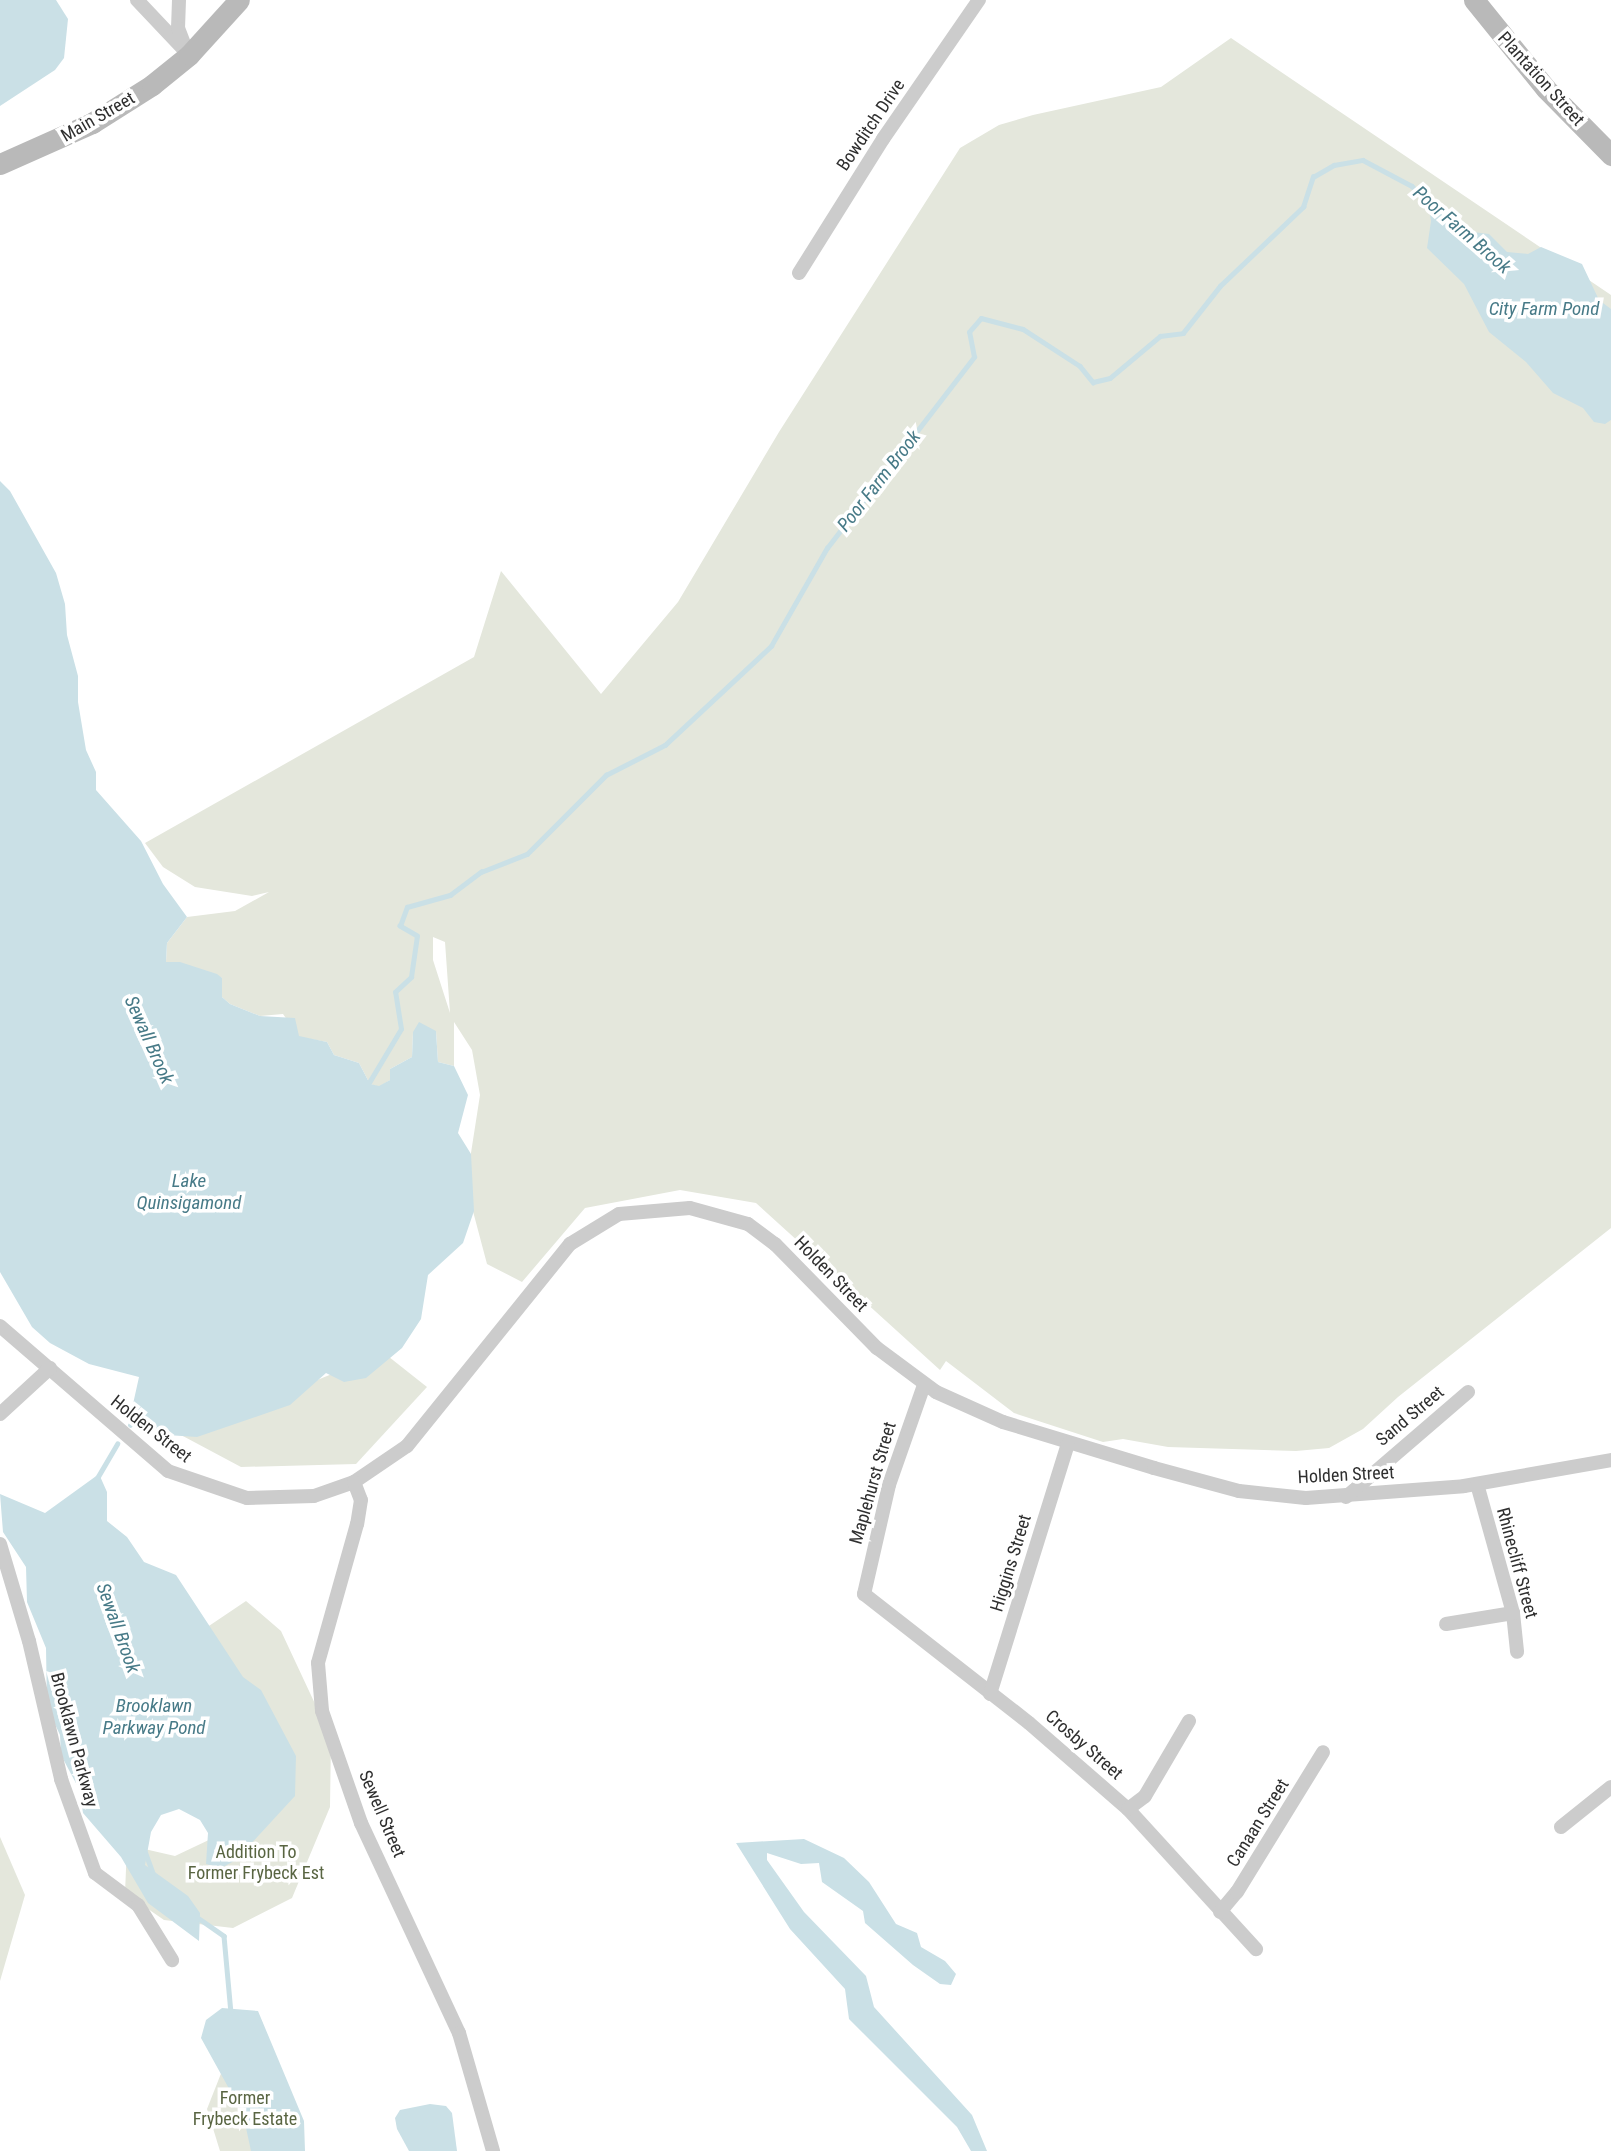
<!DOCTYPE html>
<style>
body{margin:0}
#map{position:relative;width:1611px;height:2151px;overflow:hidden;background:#fff;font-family:"Roboto Condensed",sans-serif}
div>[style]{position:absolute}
.green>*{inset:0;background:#e4e7dc}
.water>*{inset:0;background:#cae0e6}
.stream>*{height:4.5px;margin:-2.25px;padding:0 2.25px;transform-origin:2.25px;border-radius:2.25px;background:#cae0e6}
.minor>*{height:14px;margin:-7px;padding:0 7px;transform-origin:7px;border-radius:7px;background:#ccc}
.secondary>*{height:21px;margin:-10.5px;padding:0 10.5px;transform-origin:10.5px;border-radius:10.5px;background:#b9b9b9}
span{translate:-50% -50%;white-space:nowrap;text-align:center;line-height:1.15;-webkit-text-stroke:7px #fff;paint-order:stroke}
.street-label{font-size:18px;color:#2f2f2f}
.park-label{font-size:18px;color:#596542}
.water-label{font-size:19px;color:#477a87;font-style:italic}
</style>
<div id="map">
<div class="green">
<i style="clip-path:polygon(evenodd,1231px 38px,1611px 295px,1611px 1228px,1398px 1397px,1363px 1429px,1329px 1448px,1296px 1451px,1168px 1447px,1123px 1439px,1103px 1442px,1014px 1413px,946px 1361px,940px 1370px,756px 1203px,680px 1190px,585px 1208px,522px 1282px,487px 1264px,466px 1185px,480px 1095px,472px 1050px,454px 1022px,454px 1066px,438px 1062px,436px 1031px,413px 1032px,412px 1057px,390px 1069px,390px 1080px,379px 1087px,370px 1084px,359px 1063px,334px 1055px,327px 1042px,299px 1037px,283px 1014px,260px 1016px,230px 1004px,222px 997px,222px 978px,166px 962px,167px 943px,187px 917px,235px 911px,269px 892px,252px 896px,195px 887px,163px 867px,145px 843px,474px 657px,501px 571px,601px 694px,678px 602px,779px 432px,960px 148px,999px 125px,1033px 115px,1161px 87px,1231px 38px,433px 937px,445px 942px,450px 1013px,433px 960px,433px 937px)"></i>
<i style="clip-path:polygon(384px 1353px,427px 1387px,356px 1464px,241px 1467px,181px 1435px)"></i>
<i style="clip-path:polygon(246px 1601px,281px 1631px,331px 1738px,330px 1807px,292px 1898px,233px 1928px,164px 1920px,125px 1893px,127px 1845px,175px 1856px,213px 1838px,197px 1634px)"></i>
<i style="clip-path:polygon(0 1837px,25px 1895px,0 1981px)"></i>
<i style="clip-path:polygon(222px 2071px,295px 2151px,220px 2151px,207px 2109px)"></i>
</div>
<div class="water">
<i style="clip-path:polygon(0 0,56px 0,68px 19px,64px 58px,55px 70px,0 106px)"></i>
<i style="clip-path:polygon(1435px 199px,1457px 230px,1489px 234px,1507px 252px,1528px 254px,1541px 247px,1582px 264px,1599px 300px,1611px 309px,1611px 420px,1605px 424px,1594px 422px,1583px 408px,1553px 393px,1526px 362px,1489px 332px,1464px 284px,1427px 248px,1431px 221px,1428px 203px)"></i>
<i style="clip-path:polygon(0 481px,10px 491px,56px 573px,65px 604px,67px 635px,78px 676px,78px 702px,86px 750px,96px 772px,96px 790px,141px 841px,163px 884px,187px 917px,167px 943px,166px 962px,180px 962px,217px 974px,222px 978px,222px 997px,230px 1004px,260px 1016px,295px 1018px,299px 1036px,327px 1042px,334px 1055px,359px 1063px,370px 1084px,379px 1086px,390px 1080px,390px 1069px,412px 1057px,413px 1032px,419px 1022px,436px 1031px,438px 1062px,454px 1066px,468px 1095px,458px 1133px,471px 1154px,474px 1211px,463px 1243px,428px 1275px,421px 1319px,402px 1348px,366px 1378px,344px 1382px,326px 1373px,290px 1405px,197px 1437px,167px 1435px,148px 1427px,133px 1404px,139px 1377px,89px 1364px,50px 1343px,32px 1327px,0 1272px)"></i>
<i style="clip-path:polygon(99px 1474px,107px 1492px,107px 1521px,127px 1537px,144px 1562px,176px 1575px,243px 1677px,261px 1690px,296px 1756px,295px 1796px,236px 1860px,221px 1868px,206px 1864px,208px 1833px,200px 1820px,179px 1809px,161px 1815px,151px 1832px,145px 1865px,188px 1896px,200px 1913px,199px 1941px,148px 1903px,121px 1857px,83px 1813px,79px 1789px,61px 1755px,60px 1735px,47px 1707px,46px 1648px,27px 1602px,26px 1567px,3px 1532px,0 1494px,45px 1513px)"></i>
<i style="clip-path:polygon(804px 1839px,844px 1858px,869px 1882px,896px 1924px,917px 1933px,921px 1947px,945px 1961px,956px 1974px,951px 1985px,940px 1984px,913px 1965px,865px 1923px,863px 1911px,822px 1882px,819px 1863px,801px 1864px,767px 1853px,767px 1860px,804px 1912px,866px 1976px,874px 2007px,972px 2115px,987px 2151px,971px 2151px,957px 2127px,849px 2019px,845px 1989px,790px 1929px,736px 1843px)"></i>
<i style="clip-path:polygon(222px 2008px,258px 2011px,304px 2121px,305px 2151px,251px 2151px,243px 2114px,201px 2038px,206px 2020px)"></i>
<i style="clip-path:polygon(430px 2104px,446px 2106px,452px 2113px,457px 2151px,409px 2151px,397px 2129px,395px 2118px,400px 2110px)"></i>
</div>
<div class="stream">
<i style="left:367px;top:1086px;width:66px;rotate:-59.2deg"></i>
<i style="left:401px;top:1029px;width:37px;rotate:-99deg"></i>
<i style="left:395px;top:992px;width:22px;rotate:-43deg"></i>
<i style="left:411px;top:977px;width:41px;rotate:-81.7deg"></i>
<i style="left:417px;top:936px;width:20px;rotate:-150deg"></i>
<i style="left:400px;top:926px;width:20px;rotate:-70deg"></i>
<i style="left:407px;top:907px;width:45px;rotate:-15.6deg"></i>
<i style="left:450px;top:895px;width:39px;rotate:-37deg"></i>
<i style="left:481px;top:872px;width:49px;rotate:-21.4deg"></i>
<i style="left:527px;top:854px;width:112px;rotate:-45deg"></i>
<i style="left:606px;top:775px;width:66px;rotate:-27deg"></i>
<i style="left:665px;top:745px;width:145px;rotate:-43deg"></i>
<i style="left:771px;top:646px;width:113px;rotate:-60.3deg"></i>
<i style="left:827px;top:548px;width:241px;rotate:-52.4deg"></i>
<i style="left:974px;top:357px;width:25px;rotate:-101deg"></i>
<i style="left:969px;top:332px;width:18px;rotate:-49deg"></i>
<i style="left:981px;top:318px;width:43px;rotate:14.7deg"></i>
<i style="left:1023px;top:329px;width:68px;rotate:33deg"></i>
<i style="left:1080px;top:366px;width:21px;rotate:51deg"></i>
<i style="left:1093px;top:382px;width:17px;rotate:-13deg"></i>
<i style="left:1110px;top:378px;width:65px;rotate:-40deg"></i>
<i style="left:1160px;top:336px;width:23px;rotate:-7deg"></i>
<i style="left:1183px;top:333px;width:60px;rotate:-51.8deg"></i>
<i style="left:1220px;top:286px;width:115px;rotate:-43.6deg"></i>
<i style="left:1303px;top:207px;width:32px;rotate:-72deg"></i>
<i style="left:1313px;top:177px;width:24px;rotate:-30deg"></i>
<i style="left:1334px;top:165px;width:29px;rotate:-10deg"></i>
<i style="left:1363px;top:160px;width:55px;rotate:28deg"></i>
<i style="left:1412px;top:186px;width:27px;rotate:48deg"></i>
<i style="left:130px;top:1425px;width:17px;rotate:-57deg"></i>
<i style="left:96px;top:1480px;width:42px;rotate:-59.7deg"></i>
<i style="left:145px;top:1851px;width:23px;rotate:70deg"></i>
<i style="left:197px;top:1917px;width:33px;rotate:35deg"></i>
<i style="left:224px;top:1936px;width:77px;rotate:84.8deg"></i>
</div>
<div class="minor">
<i style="left:137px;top:0;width:76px;rotate:46.6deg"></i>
<i style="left:179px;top:0;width:28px;rotate:92deg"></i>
<i style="left:178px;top:28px;width:19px;rotate:69deg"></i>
<i style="left:799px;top:273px;width:158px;rotate:-57.9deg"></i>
<i style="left:883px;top:139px;width:169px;rotate:-55.4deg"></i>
<i style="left:0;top:1326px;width:222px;rotate:40.8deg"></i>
<i style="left:168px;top:1471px;width:83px;rotate:18.9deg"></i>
<i style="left:247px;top:1498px;width:67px;rotate:-1.7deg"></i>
<i style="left:314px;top:1496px;width:42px;rotate:-19.3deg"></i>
<i style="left:354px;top:1482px;width:64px;rotate:-34.2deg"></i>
<i style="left:407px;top:1446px;width:260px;rotate:-51.1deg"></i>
<i style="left:570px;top:1244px;width:57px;rotate:-31.5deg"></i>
<i style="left:619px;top:1214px;width:71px;rotate:-4.8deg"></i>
<i style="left:690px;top:1208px;width:60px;rotate:15.4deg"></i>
<i style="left:748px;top:1224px;width:34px;rotate:37deg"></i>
<i style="left:775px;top:1244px;width:146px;rotate:45.6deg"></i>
<i style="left:877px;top:1348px;width:74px;rotate:36.7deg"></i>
<i style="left:936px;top:1392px;width:73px;rotate:24.1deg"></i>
<i style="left:1003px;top:1422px;width:158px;rotate:16.9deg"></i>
<i style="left:1154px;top:1468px;width:88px;rotate:15.1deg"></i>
<i style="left:1239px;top:1491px;width:67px;rotate:6deg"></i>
<i style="left:1306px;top:1498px;width:158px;rotate:-4.3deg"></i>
<i style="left:1464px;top:1486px;width:149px;rotate:-10deg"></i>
<i style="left:924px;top:1385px;width:106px;rotate:109.3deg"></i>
<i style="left:889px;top:1485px;width:112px;rotate:102.9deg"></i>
<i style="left:864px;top:1594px;width:209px;rotate:38deg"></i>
<i style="left:1029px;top:1723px;width:131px;rotate:41deg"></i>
<i style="left:1128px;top:1809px;width:190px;rotate:47.6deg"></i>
<i style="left:0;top:1414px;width:68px;rotate:-42.6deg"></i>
<i style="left:354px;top:1482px;width:19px;rotate:69deg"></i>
<i style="left:361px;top:1500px;width:24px;rotate:99deg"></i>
<i style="left:357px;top:1524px;width:144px;rotate:105.7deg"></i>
<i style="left:318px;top:1663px;width:48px;rotate:85.2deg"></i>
<i style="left:322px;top:1711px;width:119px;rotate:70.8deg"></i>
<i style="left:361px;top:1823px;width:232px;rotate:65deg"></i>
<i style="left:459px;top:2033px;width:123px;rotate:73.9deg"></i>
<i style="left:1477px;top:1484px;width:134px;rotate:74.4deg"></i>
<i style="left:1513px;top:1613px;width:39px;rotate:84deg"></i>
<i style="left:1346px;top:1497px;width:161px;rotate:-40.7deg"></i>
<i style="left:0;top:1544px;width:101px;rotate:73.4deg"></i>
<i style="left:29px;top:1641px;width:142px;rotate:76.9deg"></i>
<i style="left:61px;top:1779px;width:100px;rotate:70.1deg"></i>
<i style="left:95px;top:1873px;width:54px;rotate:36.7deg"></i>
<i style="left:138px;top:1905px;width:65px;rotate:58.3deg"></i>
<i style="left:1446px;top:1624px;width:68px;rotate:-9.3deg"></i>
<i style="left:990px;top:1694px;width:262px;rotate:-72.7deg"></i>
<i style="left:1128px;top:1809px;width:21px;rotate:-37deg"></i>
<i style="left:1145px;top:1796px;width:87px;rotate:-59.6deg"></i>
<i style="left:1561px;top:1827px;width:64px;rotate:-38.7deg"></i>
<i style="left:1220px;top:1912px;width:26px;rotate:-50deg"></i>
<i style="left:1237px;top:1892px;width:164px;rotate:-58.4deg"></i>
</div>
<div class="secondary">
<i style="left:1474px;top:0;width:114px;rotate:51deg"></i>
<i style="left:1546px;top:89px;width:93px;rotate:45.4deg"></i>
<i style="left:0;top:164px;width:101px;rotate:-24deg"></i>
<i style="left:92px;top:123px;width:71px;rotate:-32.3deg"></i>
<i style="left:152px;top:85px;width:48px;rotate:-39deg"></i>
<i style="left:189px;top:55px;width:74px;rotate:-47.7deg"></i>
</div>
<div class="street-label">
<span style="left:1541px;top:79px;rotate:48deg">Plantation Street</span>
<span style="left:98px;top:117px;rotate:-30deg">Main Street</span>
<span style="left:871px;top:125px;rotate:-56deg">Bowditch Drive</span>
<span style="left:831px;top:1274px;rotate:46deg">Holden Street</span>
<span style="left:1410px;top:1416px;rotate:-40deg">Sand Street</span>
<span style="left:151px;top:1429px;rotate:38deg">Holden Street</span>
<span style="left:1346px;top:1475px;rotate:-3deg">Holden Street</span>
<span style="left:873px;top:1483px;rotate:-74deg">Maplehurst Street</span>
<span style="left:1011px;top:1563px;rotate:-73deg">Higgins Street</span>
<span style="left:1517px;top:1563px;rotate:75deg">Rhinecliff Street</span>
<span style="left:74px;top:1740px;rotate:75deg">Brooklawn Parkway</span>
<span style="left:1084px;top:1745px;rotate:41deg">Crosby Street</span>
<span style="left:382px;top:1814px;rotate:67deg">Sewell Street</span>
<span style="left:1258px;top:1823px;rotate:-58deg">Canaan Street</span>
</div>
<div class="park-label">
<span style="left:256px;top:1863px">Addition To<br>Former Frybeck Est</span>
<span style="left:245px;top:2109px">Former<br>Frybeck Estate</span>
</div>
<div class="water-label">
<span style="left:1462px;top:230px;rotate:41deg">Poor Farm Brook</span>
<span style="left:1544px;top:309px">City Farm Pond</span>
<span style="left:879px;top:481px;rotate:-52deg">Poor Farm Brook</span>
<span style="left:149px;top:1040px;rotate:66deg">Sewall Brook</span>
<span style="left:189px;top:1192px">Lake<br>Quinsigamond</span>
<span style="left:118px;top:1628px;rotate:70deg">Sewall Brook</span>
<span style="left:154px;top:1717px">Brooklawn<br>Parkway Pond</span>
</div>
</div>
